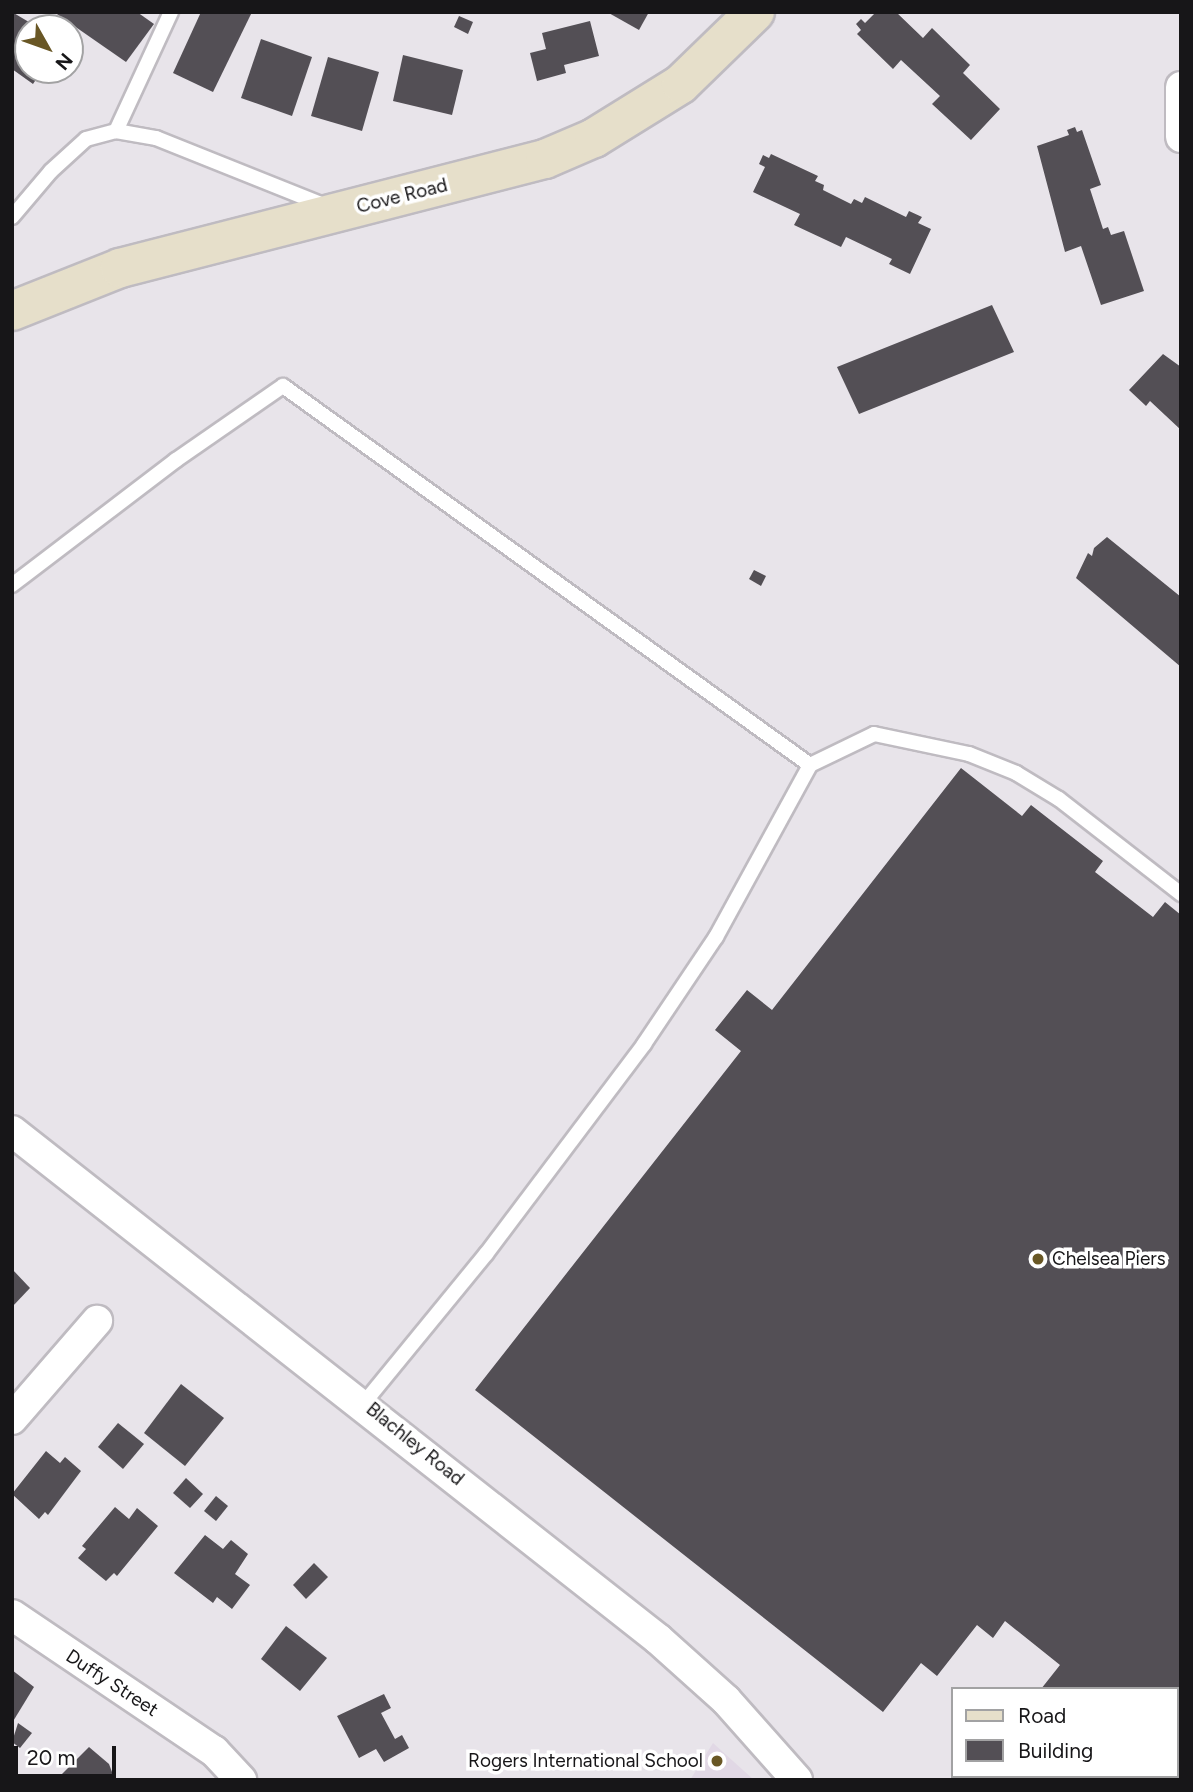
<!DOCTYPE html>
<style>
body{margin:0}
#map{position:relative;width:1193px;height:1792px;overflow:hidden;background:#e8e4ea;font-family:Figtree,sans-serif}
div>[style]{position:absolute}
.built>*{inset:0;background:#e1d8e5}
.building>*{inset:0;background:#534f55}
.roads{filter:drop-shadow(2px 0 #bfbbc1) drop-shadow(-2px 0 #bfbbc1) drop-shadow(0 2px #bfbbc1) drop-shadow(0 -2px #bfbbc1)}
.lane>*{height:14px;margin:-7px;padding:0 7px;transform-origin:7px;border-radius:7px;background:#fff}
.street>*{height:30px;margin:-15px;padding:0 15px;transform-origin:15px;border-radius:15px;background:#fff}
.secondary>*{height:38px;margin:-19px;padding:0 19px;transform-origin:19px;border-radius:19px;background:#e6dfca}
.dots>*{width:19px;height:19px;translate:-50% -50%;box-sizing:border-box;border:4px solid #fff;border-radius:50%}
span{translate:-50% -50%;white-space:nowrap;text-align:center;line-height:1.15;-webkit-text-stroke:7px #fff;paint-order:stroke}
.street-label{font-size:19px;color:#171618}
.poi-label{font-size:19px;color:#171618}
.left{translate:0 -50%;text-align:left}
.right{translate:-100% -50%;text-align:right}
.frame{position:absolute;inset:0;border:14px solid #171618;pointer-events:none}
.legend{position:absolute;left:951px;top:1687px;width:228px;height:91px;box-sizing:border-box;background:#fff;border:2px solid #a2a2a3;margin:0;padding:9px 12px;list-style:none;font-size:21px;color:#171618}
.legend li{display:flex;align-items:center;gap:14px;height:35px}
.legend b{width:35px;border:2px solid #a2a2a3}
.north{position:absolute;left:14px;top:14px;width:70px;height:70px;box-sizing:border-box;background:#fff;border:2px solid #a2a2a3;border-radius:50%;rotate:130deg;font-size:19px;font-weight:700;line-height:28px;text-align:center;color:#171618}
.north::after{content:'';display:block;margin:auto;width:24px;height:32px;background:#695725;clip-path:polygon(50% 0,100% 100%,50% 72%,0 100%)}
.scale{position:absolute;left:14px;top:1746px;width:102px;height:32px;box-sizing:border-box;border:4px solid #171618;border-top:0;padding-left:9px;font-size:21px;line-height:24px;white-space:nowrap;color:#171618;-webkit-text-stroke:5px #fff;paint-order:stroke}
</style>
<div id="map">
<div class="built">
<i style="clip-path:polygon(713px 1743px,754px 1780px,690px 1780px)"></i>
</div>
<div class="building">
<i style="clip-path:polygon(12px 12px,39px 28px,28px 28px,28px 70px,52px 70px,43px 83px,37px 78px,33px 84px,12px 69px)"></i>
<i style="clip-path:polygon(54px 12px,137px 12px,154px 24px,126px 62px)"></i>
<i style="clip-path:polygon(201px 12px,252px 12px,213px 92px,173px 73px)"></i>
<i style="clip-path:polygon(607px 12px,649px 12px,639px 30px)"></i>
<i style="clip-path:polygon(876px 12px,896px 12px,923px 38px,932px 28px,970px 65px,963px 73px,1000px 109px,971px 140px,932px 104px,940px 96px,901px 60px,893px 69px,857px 34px,861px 30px,856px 24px,861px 19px,865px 23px)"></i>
<i style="clip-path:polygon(459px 16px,473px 22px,468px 34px,454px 27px)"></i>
<i style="clip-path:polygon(590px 21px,599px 56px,564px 65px,566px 73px,537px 81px,530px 53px,546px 49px,542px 33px)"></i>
<i style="clip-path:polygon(261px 39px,312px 57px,292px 116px,241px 98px)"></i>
<i style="clip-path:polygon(403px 55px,463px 70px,452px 115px,393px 101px)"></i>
<i style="clip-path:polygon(328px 57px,379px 72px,362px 131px,311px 116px)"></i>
<i style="clip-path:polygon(1075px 127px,1077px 132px,1082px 130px,1101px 185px,1090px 189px,1103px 229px,1108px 227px,1111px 235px,1124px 231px,1144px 291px,1101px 305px,1081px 246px,1065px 252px,1037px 146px,1069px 135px,1067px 130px)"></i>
<i style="clip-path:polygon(771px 154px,818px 176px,815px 181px,824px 185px,823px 190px,851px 204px,854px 199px,862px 203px,865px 197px,906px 217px,909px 211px,922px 217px,918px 223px,931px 229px,910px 274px,889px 264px,892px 259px,846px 237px,841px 247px,794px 225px,800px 214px,753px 192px,765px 167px,759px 164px,763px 155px,769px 158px)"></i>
<i style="clip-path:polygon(992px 305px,1014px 352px,859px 414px,837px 367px)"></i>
<i style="clip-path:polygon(1163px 354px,1181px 367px,1181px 430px,1150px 401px,1146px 406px,1129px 390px)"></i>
<i style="clip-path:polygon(1107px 537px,1181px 597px,1181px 667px,1076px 578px,1088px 553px,1092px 556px,1094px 548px)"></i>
<i style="clip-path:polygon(754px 570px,766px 576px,761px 586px,749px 579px)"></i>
<i style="clip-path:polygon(961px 768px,1022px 816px,1031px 805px,1103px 861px,1095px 872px,1153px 917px,1165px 902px,1181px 915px,1181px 1780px,973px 1780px,972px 1776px,1177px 1776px,1177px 1689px,1041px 1689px,1060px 1665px,1005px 1621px,993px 1638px,977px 1625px,937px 1676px,921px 1663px,883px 1712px,475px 1390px,741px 1051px,715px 1030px,747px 990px,772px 1010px)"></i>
<i style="clip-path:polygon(12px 1269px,30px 1288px,12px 1307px)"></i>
<i style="clip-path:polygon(181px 1384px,224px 1418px,185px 1466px,144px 1433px)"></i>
<i style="clip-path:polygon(118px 1423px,144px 1444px,123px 1469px,98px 1447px)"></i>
<i style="clip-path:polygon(46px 1451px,60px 1463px,65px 1457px,81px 1471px,48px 1515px,45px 1512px,39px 1519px,12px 1494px)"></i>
<i style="clip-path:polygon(186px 1478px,203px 1494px,190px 1508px,173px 1493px)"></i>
<i style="clip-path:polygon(216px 1496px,228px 1506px,216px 1521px,204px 1511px)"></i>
<i style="clip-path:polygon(115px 1507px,129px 1519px,137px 1508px,158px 1526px,117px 1576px,114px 1573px,106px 1581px,78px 1558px,86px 1549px,82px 1546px)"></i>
<i style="clip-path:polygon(205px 1535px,223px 1549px,231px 1540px,248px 1554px,235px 1574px,250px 1585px,232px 1609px,217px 1597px,213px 1603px,174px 1573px)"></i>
<i style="clip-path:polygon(314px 1563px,328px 1577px,306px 1599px,293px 1585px)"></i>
<i style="clip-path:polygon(286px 1626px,327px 1658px,300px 1691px,261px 1659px)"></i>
<i style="clip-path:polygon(12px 1670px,34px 1687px,12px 1723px)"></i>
<i style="clip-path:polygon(384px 1694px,391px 1708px,381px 1713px,395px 1739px,402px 1735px,409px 1748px,384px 1762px,376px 1749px,359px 1758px,337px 1716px)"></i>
<i style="clip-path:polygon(18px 1723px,32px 1733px,20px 1748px,12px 1742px)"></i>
<i style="clip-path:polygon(89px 1747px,109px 1764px,115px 1780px,56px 1780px)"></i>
</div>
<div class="roads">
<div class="lane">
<i style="left:116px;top:131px;width:131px;rotate:-65.2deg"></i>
<i style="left:12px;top:217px;width:60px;rotate:-49.7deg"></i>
<i style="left:51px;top:171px;width:47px;rotate:-42.4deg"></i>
<i style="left:86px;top:139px;width:31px;rotate:-15deg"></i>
<i style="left:116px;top:131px;width:41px;rotate:9.9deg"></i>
<i style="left:156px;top:138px;width:183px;rotate:21.8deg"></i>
<i style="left:12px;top:585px;width:206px;rotate:-37.3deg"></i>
<i style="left:176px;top:460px;width:130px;rotate:-34.7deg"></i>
<i style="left:283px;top:386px;width:649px;rotate:35.72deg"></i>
<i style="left:364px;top:1403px;width:193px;rotate:-50.7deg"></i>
<i style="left:486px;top:1254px;width:263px;rotate:-53deg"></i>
<i style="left:644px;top:1044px;width:129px;rotate:-56.1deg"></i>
<i style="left:716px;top:937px;width:196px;rotate:-61.3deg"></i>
<i style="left:810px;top:765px;width:71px;rotate:-25.8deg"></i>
<i style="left:874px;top:734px;width:97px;rotate:11.9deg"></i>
<i style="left:969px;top:754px;width:51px;rotate:22deg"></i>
<i style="left:1016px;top:773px;width:50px;rotate:31.2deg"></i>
<i style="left:1059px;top:799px;width:155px;rotate:37.9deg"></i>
</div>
<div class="street">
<i style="left:1181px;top:87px;width:50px;rotate:90deg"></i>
<i style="left:12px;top:1131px;width:822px;rotate:38.18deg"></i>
<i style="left:658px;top:1639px;width:91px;rotate:41.9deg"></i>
<i style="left:726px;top:1700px;width:107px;rotate:48.4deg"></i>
<i style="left:12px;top:1419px;width:130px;rotate:-49.1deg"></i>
<i style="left:12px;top:1615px;width:244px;rotate:34deg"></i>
<i style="left:214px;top:1751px;width:40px;rotate:47deg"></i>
</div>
<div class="secondary">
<i style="left:12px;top:311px;width:116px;rotate:-21.7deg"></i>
<i style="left:120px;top:268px;width:439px;rotate:-14.4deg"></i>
<i style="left:545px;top:159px;width:53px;rotate:-23.2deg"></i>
<i style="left:594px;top:138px;width:102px;rotate:-31.8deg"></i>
<i style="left:681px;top:84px;width:103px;rotate:-44.2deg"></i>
</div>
</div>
<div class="dots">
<i style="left:1038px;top:1259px;background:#695725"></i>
<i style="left:717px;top:1761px;background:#695725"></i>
</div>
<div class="street-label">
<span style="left:402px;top:196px;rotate:-14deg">Cove Road</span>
<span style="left:415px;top:1444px;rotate:39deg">Blachley Road</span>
<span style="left:112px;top:1683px;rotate:33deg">Duffy Street</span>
</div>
<div class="poi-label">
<span class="left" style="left:1052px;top:1259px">Chelsea Piers</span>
<span class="right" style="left:703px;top:1761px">Rogers International School</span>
</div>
<div class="frame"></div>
<ul class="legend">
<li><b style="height:9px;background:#e6dfca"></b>Road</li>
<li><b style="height:19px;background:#534f55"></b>Building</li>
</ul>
<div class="north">N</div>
<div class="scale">20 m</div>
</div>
